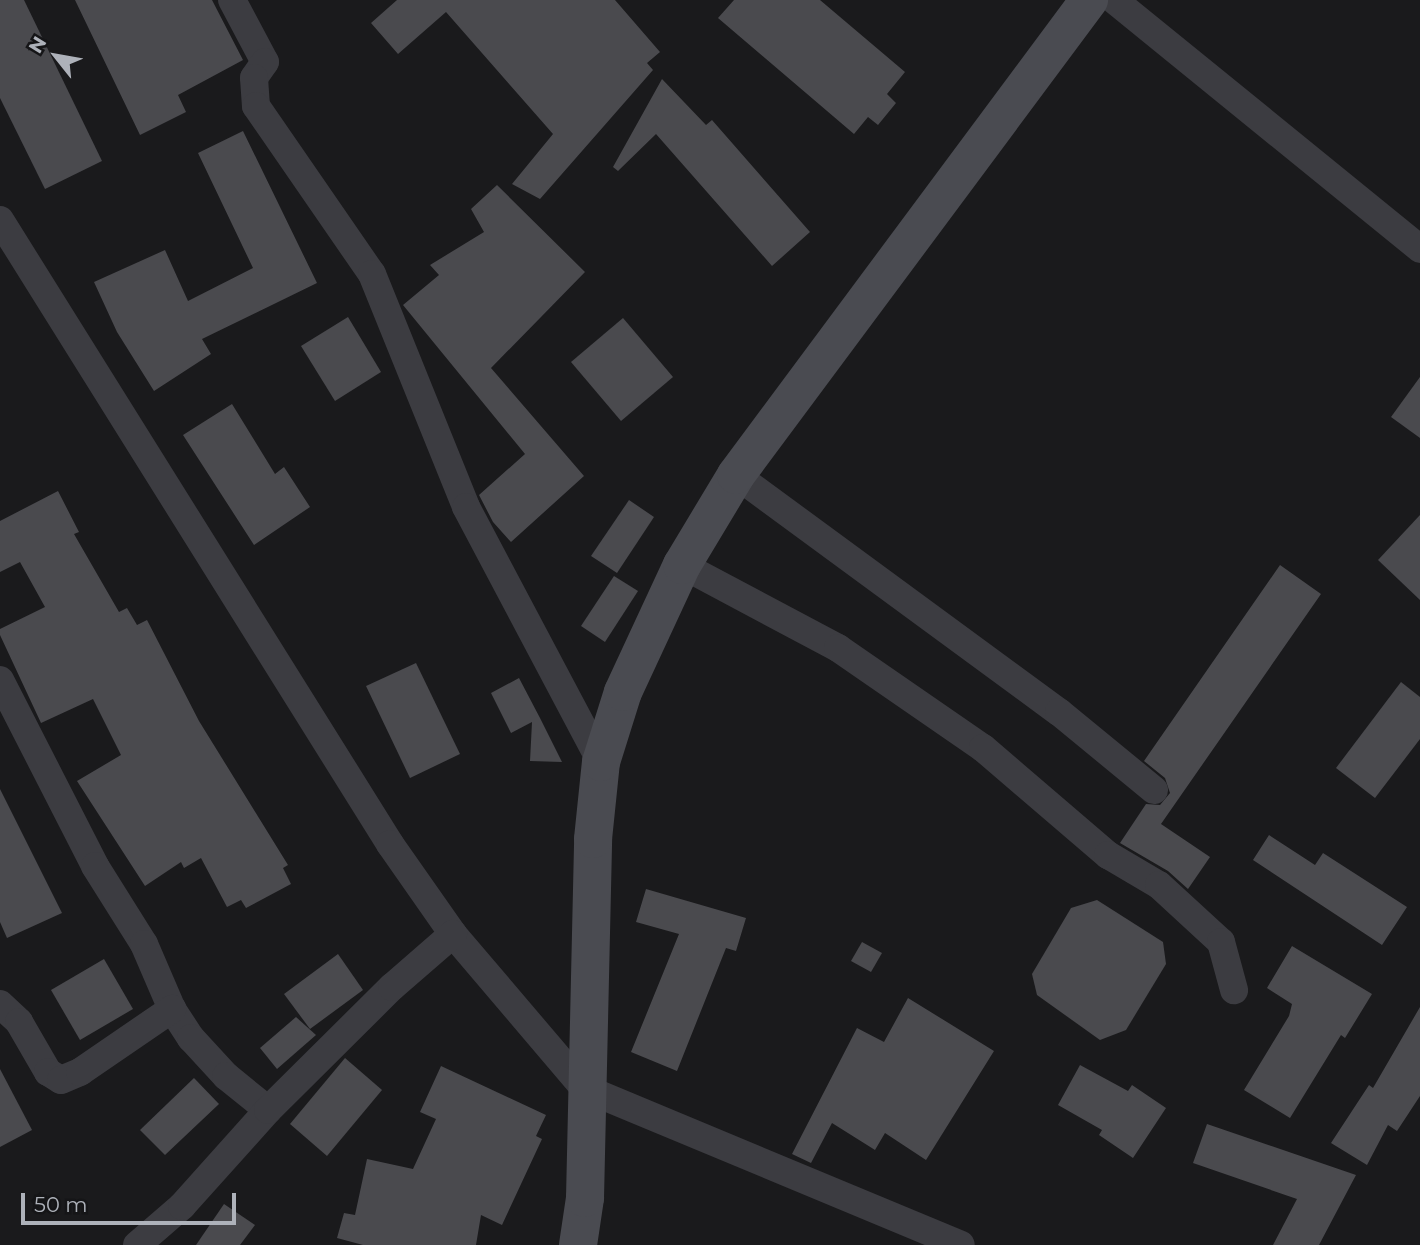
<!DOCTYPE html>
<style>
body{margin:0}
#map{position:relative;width:1420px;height:1245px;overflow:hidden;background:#1a1a1c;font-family:Montserrat,sans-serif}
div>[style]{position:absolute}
.building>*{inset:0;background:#4a4a4e}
.minor>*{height:28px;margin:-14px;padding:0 14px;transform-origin:14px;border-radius:14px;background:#3c3c41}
.secondary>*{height:38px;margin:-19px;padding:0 19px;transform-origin:19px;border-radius:19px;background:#4a4b51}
span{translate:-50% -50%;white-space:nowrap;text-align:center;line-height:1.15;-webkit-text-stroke:7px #151517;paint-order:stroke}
.north{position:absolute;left:21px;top:21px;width:70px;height:70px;-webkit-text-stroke:5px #151517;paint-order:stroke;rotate:301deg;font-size:19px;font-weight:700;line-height:28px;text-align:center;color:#aeb2ba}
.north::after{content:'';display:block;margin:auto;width:24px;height:32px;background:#aeb2ba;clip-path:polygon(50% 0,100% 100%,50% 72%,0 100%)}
.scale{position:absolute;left:21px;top:1193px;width:215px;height:32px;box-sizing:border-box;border:4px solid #aeb2ba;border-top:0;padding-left:9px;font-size:21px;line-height:24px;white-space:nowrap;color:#aeb2ba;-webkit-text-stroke:5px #151517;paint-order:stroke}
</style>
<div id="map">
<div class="building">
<i style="clip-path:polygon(0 0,24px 0,102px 161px,45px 189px,0 98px)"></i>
<i style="clip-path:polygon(75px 0,212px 0,243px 60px,178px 95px,186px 112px,140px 135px)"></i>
<i style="clip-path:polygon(397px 0,615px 0,660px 52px,647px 63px,653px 70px,540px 199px,512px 184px,553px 134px,446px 12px,398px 54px,371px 23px)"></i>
<i style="clip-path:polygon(734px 0,820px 0,905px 72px,887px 94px,896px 103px,878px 125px,868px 117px,854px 134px,718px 18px)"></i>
<i style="clip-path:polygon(662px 79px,706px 125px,712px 120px,810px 232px,772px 266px,656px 134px,618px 171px,613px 167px)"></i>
<i style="clip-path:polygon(243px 131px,317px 283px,202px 339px,211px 354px,154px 391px,117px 332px,94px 282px,165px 250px,188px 301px,253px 268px,198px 153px)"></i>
<i style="clip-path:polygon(497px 185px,585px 272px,491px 368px,584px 476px,511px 542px,493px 522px,479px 495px,525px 454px,403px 305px,439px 275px,430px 265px,484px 232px,471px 209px)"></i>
<i style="clip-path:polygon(348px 317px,381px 372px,335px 401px,301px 346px)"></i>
<i style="clip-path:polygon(623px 318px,673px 377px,621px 421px,571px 362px)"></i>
<i style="clip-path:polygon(1420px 377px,1420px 438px,1391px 417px)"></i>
<i style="clip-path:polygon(232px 404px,275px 474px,284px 467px,310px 507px,254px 545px,183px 435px)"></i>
<i style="clip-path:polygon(58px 491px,79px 532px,74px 534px,119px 612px,127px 608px,137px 625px,147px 620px,199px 721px,288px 865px,283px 868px,291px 884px,246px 908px,241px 900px,227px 907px,201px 858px,184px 868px,181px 862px,145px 886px,77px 781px,121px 755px,93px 699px,41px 723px,0 635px,0 629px,45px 607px,20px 562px,0 572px,0 521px)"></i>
<i style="clip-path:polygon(629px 500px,654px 517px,617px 573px,591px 556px)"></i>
<i style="clip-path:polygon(1420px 515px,1420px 600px,1378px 560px)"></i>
<i style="clip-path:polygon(1280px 565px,1321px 594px,1161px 824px,1210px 857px,1188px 889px,1168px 871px,1120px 843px,1146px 804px,1160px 805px,1170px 793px,1165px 778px,1144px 761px)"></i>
<i style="clip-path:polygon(614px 576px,638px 591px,605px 642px,581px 626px)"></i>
<i style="clip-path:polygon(416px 663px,460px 754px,410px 778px,366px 686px)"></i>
<i style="clip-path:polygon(519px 678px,540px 718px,562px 762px,530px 761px,532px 722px,511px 733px,491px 693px)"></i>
<i style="clip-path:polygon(1401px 682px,1420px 697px,1420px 739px,1375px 798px,1336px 768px)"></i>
<i style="clip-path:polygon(0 789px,62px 913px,7px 938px,0 922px)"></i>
<i style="clip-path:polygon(1269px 835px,1315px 865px,1323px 853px,1407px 907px,1382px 945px,1253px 860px)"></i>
<i style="clip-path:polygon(646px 889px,746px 918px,736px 951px,726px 948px,677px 1071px,631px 1052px,679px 934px,636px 922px)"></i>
<i style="clip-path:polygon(1097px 900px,1163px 942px,1166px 964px,1126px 1030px,1100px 1040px,1037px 995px,1032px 974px,1071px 908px)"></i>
<i style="clip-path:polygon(862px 942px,882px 953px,871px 972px,851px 961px)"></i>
<i style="clip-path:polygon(1292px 946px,1372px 994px,1345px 1038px,1341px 1035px,1290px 1118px,1244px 1090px,1289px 1016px,1292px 1004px,1267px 988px)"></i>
<i style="clip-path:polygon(338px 954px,363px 990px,310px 1029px,284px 994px)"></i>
<i style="clip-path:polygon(104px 959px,133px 1009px,80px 1040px,51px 990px)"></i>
<i style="clip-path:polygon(908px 998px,994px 1051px,926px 1160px,885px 1133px,875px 1150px,832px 1123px,811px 1163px,792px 1154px,857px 1028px,884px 1042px)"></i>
<i style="clip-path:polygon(1420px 1007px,1420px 1096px,1397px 1131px,1388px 1125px,1367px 1165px,1331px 1143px,1369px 1085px,1373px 1088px)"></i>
<i style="clip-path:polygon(296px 1017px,316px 1035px,277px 1069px,260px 1048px)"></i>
<i style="clip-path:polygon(345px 1058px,382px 1090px,327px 1156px,290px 1124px)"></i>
<i style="clip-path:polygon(1080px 1065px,1128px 1091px,1132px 1085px,1166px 1108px,1133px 1158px,1099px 1135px,1102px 1130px,1058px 1105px)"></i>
<i style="clip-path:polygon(441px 1066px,546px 1115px,536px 1136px,542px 1139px,502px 1225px,481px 1215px,476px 1245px,363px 1245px,337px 1238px,344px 1213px,355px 1215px,367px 1159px,413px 1169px,436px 1119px,420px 1112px)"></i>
<i style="clip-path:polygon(0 1069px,32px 1130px,0 1147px)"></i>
<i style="clip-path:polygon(194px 1078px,219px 1104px,165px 1155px,140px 1130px)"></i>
<i style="clip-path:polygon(1207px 1124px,1356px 1175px,1319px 1245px,1273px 1245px,1297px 1199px,1193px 1163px)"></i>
<i style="clip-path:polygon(224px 1204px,255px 1225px,240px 1245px,196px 1245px)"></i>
</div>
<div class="minor">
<i style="left:232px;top:0;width:70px;rotate:62deg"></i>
<i style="left:265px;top:62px;width:19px;rotate:125deg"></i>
<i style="left:254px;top:78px;width:28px;rotate:86deg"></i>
<i style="left:256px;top:106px;width:204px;rotate:55.4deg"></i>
<i style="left:372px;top:274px;width:251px;rotate:68deg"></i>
<i style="left:466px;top:507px;width:289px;rotate:62.1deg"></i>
<i style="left:1114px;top:0;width:395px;rotate:39.1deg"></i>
<i style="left:0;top:220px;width:736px;rotate:57.99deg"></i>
<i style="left:390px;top:844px;width:110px;rotate:55deg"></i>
<i style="left:453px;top:934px;width:202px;rotate:49.6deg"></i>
<i style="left:584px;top:1088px;width:408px;rotate:22.6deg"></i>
<i style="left:736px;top:475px;width:401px;rotate:36.3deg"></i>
<i style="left:1059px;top:712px;width:123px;rotate:39.4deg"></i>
<i style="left:682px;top:565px;width:177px;rotate:28deg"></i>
<i style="left:838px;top:648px;width:176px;rotate:34.6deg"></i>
<i style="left:983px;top:748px;width:165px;rotate:40.6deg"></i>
<i style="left:1108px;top:855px;width:59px;rotate:30.5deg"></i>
<i style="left:1159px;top:885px;width:84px;rotate:42.6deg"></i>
<i style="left:1221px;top:942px;width:50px;rotate:74.8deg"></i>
<i style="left:0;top:680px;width:209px;rotate:62.9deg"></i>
<i style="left:95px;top:866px;width:92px;rotate:57.9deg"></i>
<i style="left:144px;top:944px;width:71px;rotate:66.7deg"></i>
<i style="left:172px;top:1009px;width:35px;rotate:57deg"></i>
<i style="left:191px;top:1038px;width:52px;rotate:47.4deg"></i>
<i style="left:226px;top:1076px;width:54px;rotate:39deg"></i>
<i style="left:0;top:1004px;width:26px;rotate:43deg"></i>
<i style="left:19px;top:1022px;width:58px;rotate:59.9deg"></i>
<i style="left:48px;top:1072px;width:15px;rotate:32deg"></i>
<i style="left:61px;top:1080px;width:21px;rotate:-23deg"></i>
<i style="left:80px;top:1072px;width:112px;rotate:-34.4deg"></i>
<i style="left:137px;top:1245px;width:60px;rotate:-40.9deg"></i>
<i style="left:182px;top:1206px;width:129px;rotate:-48.1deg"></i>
<i style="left:268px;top:1110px;width:175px;rotate:-44.8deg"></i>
<i style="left:392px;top:987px;width:81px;rotate:-41deg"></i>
</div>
<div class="secondary">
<i style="left:578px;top:1245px;width:48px;rotate:-81.5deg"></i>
<i style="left:585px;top:1198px;width:359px;rotate:-88.7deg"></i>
<i style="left:593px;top:839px;width:77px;rotate:-84.1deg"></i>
<i style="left:601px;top:762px;width:73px;rotate:-72.6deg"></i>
<i style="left:623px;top:692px;width:140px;rotate:-65.1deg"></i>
<i style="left:682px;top:565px;width:105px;rotate:-59deg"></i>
<i style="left:736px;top:475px;width:592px;rotate:-53.38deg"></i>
</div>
<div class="north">N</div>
<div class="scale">50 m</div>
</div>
